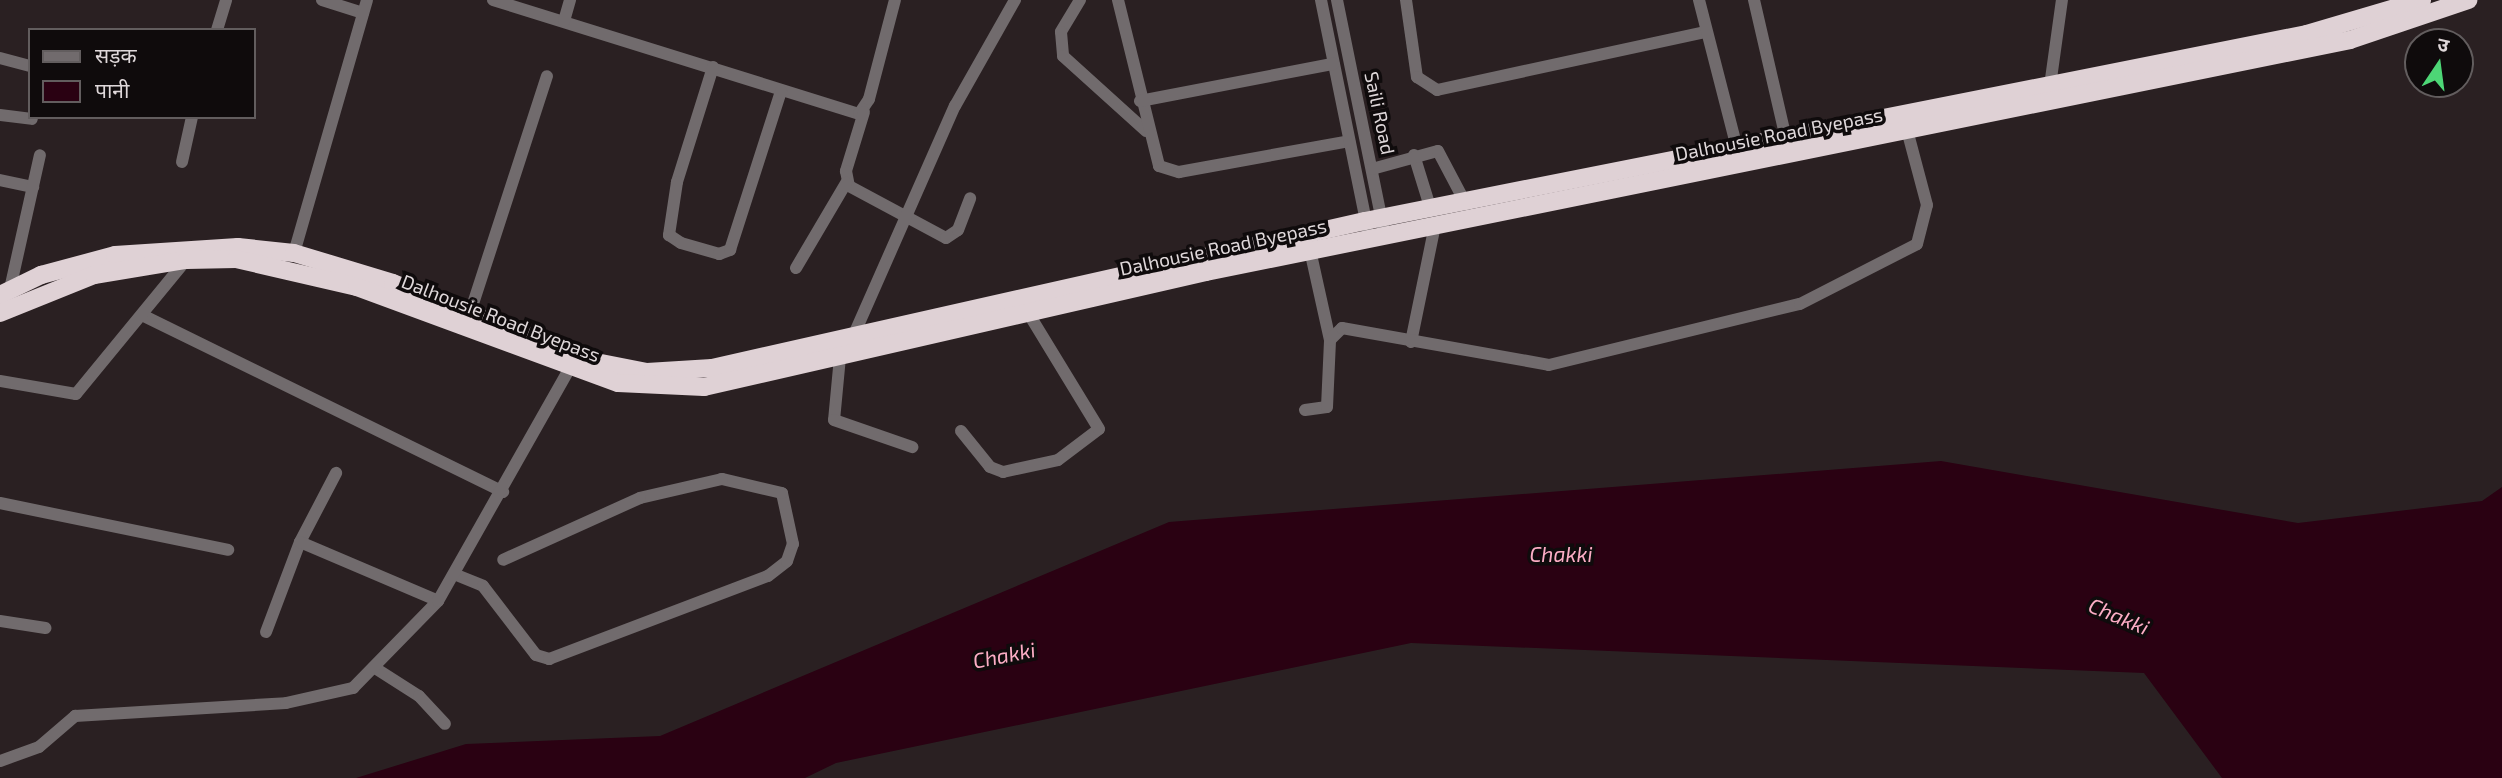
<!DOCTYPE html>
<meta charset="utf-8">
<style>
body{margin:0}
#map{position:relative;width:2502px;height:778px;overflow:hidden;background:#2a2022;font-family:"Exo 2","Noto Sans Devanagari",sans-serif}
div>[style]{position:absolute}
.water>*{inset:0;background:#2a0112}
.minor>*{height:12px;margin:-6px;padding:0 6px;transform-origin:6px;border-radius:6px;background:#716b6d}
.highway>*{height:18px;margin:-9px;padding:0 9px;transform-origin:9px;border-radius:9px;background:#dfd1d5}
span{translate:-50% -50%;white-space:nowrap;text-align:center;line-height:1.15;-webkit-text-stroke:7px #0f0b0c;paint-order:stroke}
.street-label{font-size:19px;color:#dfd8da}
.water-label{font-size:21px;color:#fcadc5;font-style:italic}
.legend{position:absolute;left:28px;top:28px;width:228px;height:91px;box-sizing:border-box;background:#0f0b0c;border:2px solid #625d5e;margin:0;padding:9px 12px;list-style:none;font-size:21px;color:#dfd8da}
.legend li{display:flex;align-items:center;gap:14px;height:35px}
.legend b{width:35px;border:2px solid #625d5e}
.north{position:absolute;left:2404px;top:28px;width:70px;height:70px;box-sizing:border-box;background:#0f0b0c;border:2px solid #625d5e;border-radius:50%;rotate:13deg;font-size:19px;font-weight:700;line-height:28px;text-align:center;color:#dfd8da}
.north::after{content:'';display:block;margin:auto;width:24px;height:32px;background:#4dd676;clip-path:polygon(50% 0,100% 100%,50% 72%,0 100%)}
</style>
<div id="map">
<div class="water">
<i style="clip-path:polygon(1941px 461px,2298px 523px,2482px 501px,2502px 487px,2502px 778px,2222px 778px,2144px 673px,1411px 643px,836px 763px,805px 778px,356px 778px,466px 744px,660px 736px,1169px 522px)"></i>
</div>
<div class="minor">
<i style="left:322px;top:0;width:43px;rotate:17.6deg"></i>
<i style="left:493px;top:0;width:383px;rotate:17.3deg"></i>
<i style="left:859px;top:114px;width:18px;rotate:-56deg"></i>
<i style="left:869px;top:99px;width:102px;rotate:-75.3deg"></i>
<i style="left:1080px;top:0;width:37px;rotate:121deg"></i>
<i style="left:1061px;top:32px;width:24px;rotate:85deg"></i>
<i style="left:1063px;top:56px;width:112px;rotate:42.1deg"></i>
<i style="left:1118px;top:0;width:171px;rotate:76.1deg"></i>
<i style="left:1159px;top:166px;width:21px;rotate:17deg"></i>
<i style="left:1179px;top:172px;width:173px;rotate:-10.3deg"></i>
<i style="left:1321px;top:0;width:232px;rotate:78.5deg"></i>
<i style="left:1337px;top:0;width:231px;rotate:78.5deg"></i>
<i style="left:1406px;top:0;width:78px;rotate:81.9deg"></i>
<i style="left:1417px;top:77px;width:24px;rotate:33deg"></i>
<i style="left:1437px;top:90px;width:275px;rotate:-12.2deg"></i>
<i style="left:1699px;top:0;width:153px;rotate:75.6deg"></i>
<i style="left:1754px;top:0;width:143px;rotate:77deg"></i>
<i style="left:564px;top:21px;width:22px;rotate:-74deg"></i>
<i style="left:217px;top:30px;width:31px;rotate:-73deg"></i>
<i style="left:0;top:58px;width:31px;rotate:15deg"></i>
<i style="left:713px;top:67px;width:121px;rotate:107.4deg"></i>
<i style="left:677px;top:182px;width:54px;rotate:98.6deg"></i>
<i style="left:669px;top:235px;width:14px;rotate:34deg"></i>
<i style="left:681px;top:243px;width:40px;rotate:16deg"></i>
<i style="left:719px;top:254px;width:12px;rotate:-20deg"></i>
<i style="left:730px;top:250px;width:167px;rotate:-72.2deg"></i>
<i style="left:2050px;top:86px;width:87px;rotate:-82.1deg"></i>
<i style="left:1140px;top:101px;width:197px;rotate:-10.9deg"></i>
<i style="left:864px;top:112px;width:62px;rotate:107deg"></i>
<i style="left:846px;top:171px;width:15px;rotate:79deg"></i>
<i style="left:849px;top:186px;width:110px;rotate:28.2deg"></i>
<i style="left:946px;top:238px;width:14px;rotate:-34deg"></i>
<i style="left:958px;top:230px;width:34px;rotate:-69deg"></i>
<i style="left:0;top:115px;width:32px;rotate:7deg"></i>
<i style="left:1414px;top:155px;width:58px;rotate:72.8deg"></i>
<i style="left:182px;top:162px;width:46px;rotate:-77.5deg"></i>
<i style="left:1372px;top:169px;width:68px;rotate:-15.3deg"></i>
<i style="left:1438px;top:151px;width:60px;rotate:62.2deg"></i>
<i style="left:0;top:180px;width:34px;rotate:12deg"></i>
<i style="left:1310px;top:250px;width:92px;rotate:77.5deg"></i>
<i style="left:294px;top:253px;width:263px;rotate:-73.9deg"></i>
<i style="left:796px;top:268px;width:99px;rotate:-59.5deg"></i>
<i style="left:10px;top:289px;width:137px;rotate:-77.4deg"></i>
<i style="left:470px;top:313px;width:249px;rotate:-72deg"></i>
<i style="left:144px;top:316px;width:400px;rotate:26.1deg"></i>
<i style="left:852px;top:339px;width:255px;rotate:-66.2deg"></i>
<i style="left:955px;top:106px;width:122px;rotate:-60.5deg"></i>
<i style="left:1411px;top:342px;width:119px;rotate:-78.4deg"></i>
<i style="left:840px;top:357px;width:63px;rotate:95.4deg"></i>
<i style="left:834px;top:420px;width:83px;rotate:19.1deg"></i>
<i style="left:0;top:381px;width:77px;rotate:9.7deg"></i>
<i style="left:76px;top:394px;width:173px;rotate:-50.6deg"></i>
<i style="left:1305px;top:410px;width:22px;rotate:-8deg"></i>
<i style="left:1327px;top:407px;width:67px;rotate:-87.4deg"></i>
<i style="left:1330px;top:340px;width:17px;rotate:-45deg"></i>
<i style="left:1342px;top:328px;width:210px;rotate:10.1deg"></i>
<i style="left:1549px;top:365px;width:258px;rotate:-13.7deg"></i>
<i style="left:1800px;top:304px;width:131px;rotate:-27.1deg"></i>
<i style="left:1917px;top:244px;width:40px;rotate:-75.6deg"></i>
<i style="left:1927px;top:205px;width:78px;rotate:-104.9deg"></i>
<i style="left:961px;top:431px;width:46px;rotate:51.1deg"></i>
<i style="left:990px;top:467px;width:14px;rotate:21deg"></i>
<i style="left:1003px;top:472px;width:56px;rotate:-12.3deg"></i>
<i style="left:1058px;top:460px;width:51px;rotate:-37.1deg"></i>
<i style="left:1099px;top:429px;width:138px;rotate:-121.4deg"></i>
<i style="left:0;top:503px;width:233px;rotate:11.6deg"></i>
<i style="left:300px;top:542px;width:78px;rotate:-62.4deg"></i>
<i style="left:454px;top:574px;width:31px;rotate:22deg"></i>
<i style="left:483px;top:586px;width:87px;rotate:52.5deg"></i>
<i style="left:536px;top:655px;width:14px;rotate:17deg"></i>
<i style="left:549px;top:659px;width:234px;rotate:-20.8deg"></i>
<i style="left:768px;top:576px;width:24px;rotate:-38deg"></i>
<i style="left:787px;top:561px;width:18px;rotate:-71deg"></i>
<i style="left:793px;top:544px;width:52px;rotate:-102.2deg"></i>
<i style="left:782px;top:493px;width:62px;rotate:-166.9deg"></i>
<i style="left:722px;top:479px;width:84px;rotate:167deg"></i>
<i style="left:640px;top:498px;width:150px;rotate:155.7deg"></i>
<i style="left:0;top:621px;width:46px;rotate:8.8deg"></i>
<i style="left:266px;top:632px;width:96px;rotate:-69.3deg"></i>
<i style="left:300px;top:542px;width:150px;rotate:23.1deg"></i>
<i style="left:375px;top:668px;width:52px;rotate:32.5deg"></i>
<i style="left:419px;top:696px;width:38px;rotate:47deg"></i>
<i style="left:0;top:761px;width:41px;rotate:-19.7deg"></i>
<i style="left:39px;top:747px;width:48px;rotate:-40.7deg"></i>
<i style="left:75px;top:716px;width:211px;rotate:-3.5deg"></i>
<i style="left:286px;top:703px;width:69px;rotate:-12.6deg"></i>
<i style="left:353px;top:688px;width:122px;rotate:-45.7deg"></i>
<i style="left:438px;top:601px;width:266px;rotate:-60.5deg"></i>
</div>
<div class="highway">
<i style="left:0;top:295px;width:46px;rotate:-26deg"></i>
<i style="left:41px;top:275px;width:77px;rotate:-15.1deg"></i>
<i style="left:115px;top:255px;width:123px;rotate:-3.7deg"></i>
<i style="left:238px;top:247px;width:56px;rotate:6.1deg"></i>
<i style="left:294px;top:253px;width:103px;rotate:16.9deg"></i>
<i style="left:393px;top:283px;width:213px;rotate:21.5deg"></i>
<i style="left:591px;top:361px;width:57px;rotate:11.1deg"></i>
<i style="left:647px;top:372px;width:65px;rotate:-3.5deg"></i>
<i style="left:712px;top:368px;width:669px;rotate:-12.69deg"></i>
<i style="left:1365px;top:221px;width:960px;rotate:-11.23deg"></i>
<i style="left:2307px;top:34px;width:120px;rotate:-16.5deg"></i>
<i style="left:0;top:313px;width:101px;rotate:-22deg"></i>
<i style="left:94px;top:275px;width:93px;rotate:-9.3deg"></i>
<i style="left:186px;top:260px;width:50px;rotate:-1.1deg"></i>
<i style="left:236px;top:259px;width:124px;rotate:13deg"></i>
<i style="left:357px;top:287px;width:278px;rotate:20.2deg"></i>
<i style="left:618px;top:383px;width:86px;rotate:2.7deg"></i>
<i style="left:704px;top:387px;width:515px;rotate:-12.9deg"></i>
<i style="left:1206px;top:272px;width:1167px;rotate:-11.46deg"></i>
<i style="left:2350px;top:40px;width:125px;rotate:-18.7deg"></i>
</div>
<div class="street-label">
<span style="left:1380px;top:113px;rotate:78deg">Saili Road</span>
<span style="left:1779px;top:134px;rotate:-11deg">Dalhousie Road Byepass</span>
<span style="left:1223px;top:247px;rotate:-12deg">Dalhousie Road Byepass</span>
<span style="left:501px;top:318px;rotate:21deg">Dalhousie Road Byepass</span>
</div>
<div class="water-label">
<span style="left:1561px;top:554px">Chakki</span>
<span style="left:2119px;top:616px;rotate:23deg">Chakki</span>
<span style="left:1004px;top:655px;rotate:-11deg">Chakki</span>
</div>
<ul class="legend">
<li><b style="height:9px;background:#716b6d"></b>सड़क</li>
<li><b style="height:19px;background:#2a0112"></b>पानी</li>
</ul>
<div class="north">उ</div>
</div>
